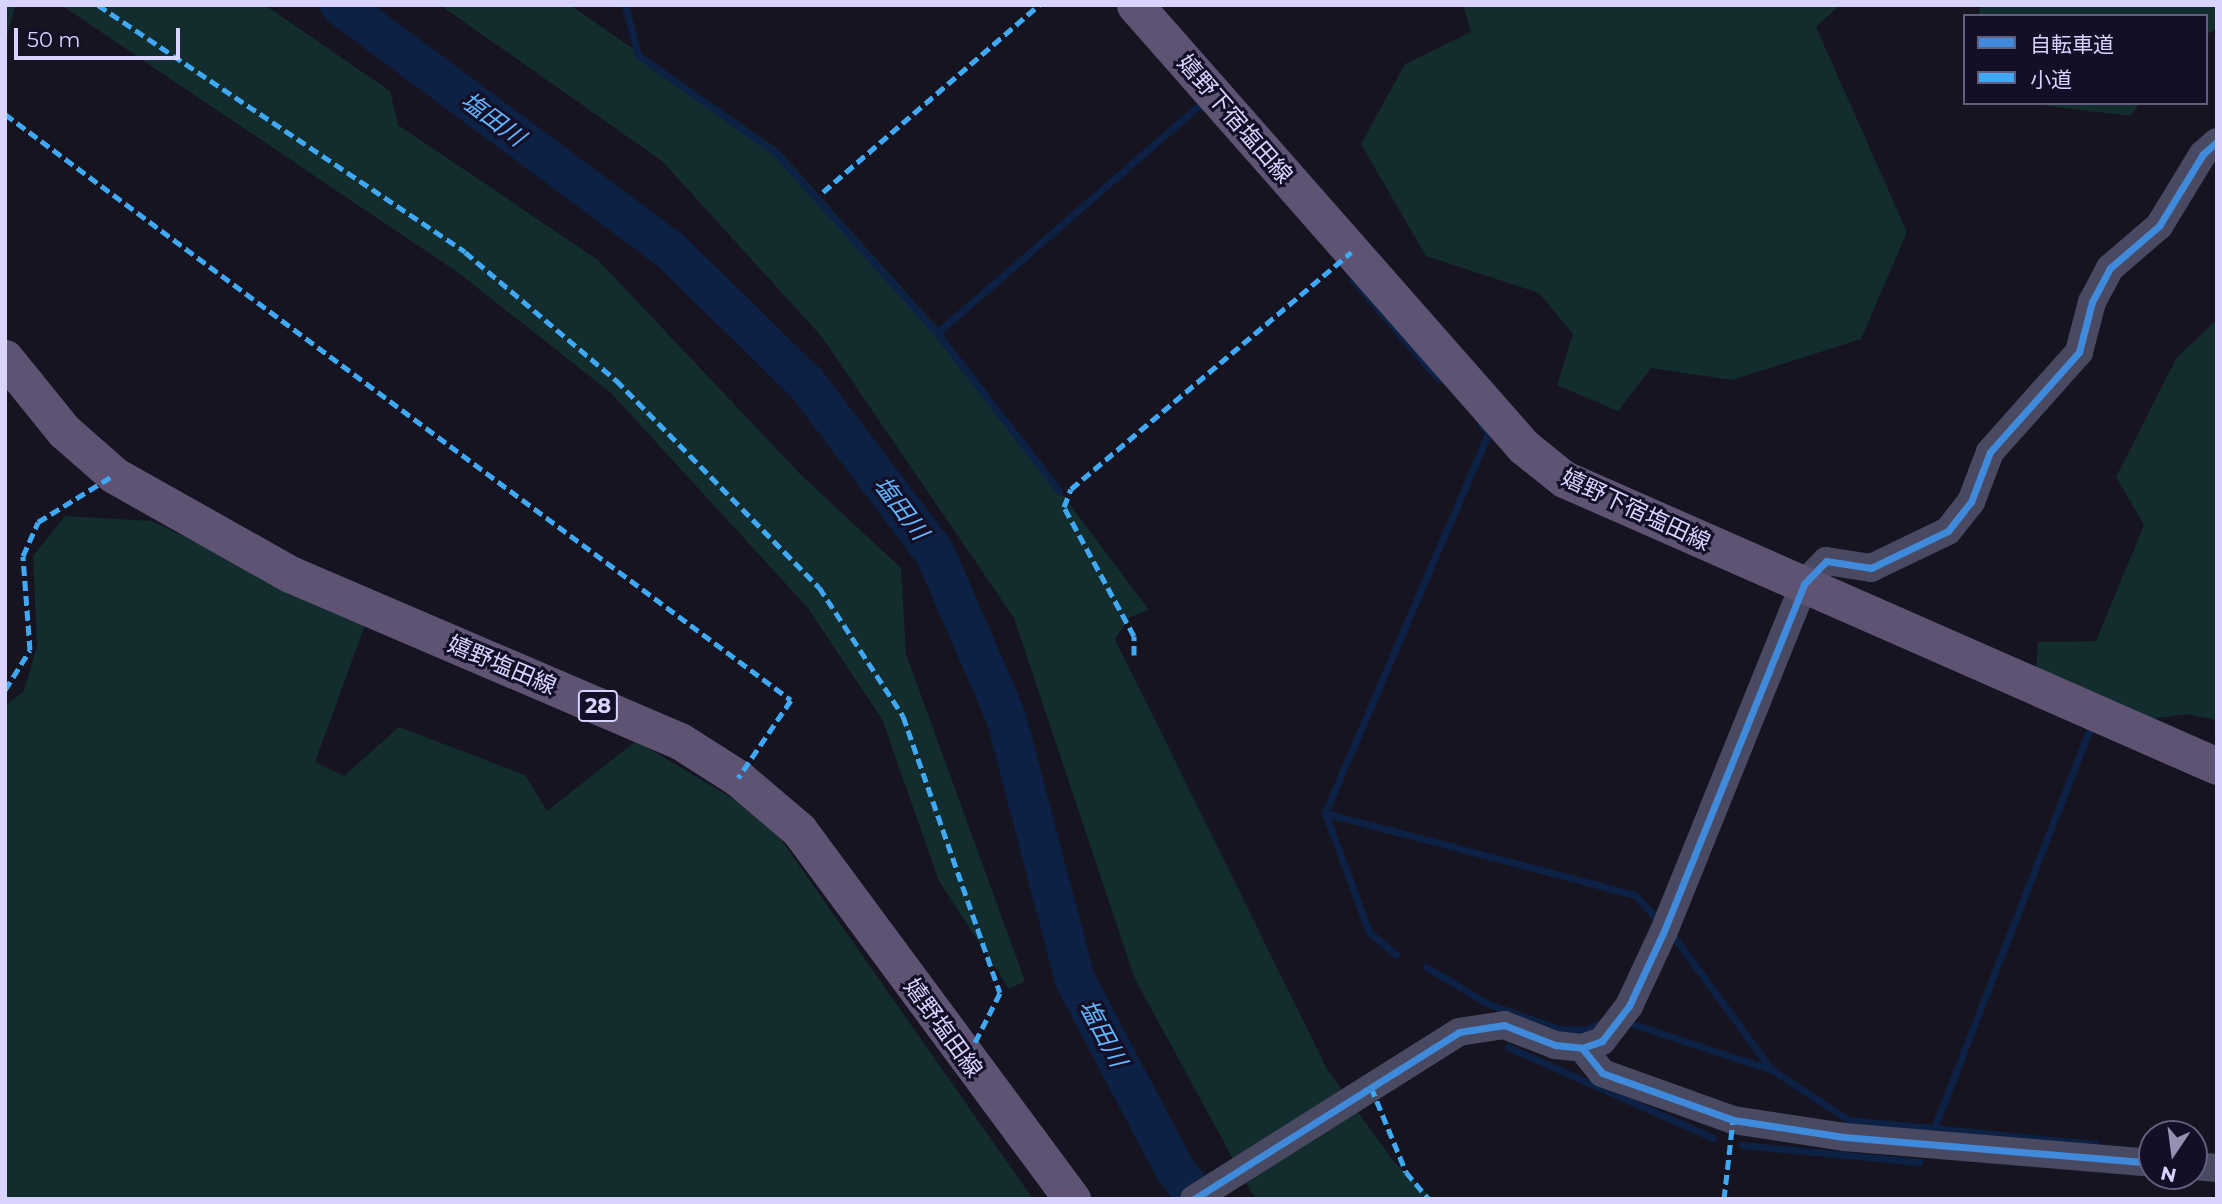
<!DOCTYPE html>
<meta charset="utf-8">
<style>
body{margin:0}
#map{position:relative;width:2222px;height:1204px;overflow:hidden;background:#161421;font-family:Montserrat,"Noto Sans JP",sans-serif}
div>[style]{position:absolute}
.green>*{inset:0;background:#132c2d}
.stream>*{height:7px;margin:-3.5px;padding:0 3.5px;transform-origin:3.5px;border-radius:3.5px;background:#0d2144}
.river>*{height:40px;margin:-20px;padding:0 20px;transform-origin:20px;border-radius:20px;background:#0d2144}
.minor>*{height:28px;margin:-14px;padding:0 14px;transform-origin:14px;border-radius:14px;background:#4a4962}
.major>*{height:37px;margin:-18.5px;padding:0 18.5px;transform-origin:18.5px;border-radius:18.5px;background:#5e5373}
.quiet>*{height:5px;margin-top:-2.5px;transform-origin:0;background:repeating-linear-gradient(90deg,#3fa9f5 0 10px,transparent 0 15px)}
.cycleway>*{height:7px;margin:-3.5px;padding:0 3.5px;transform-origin:3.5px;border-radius:3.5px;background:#408adc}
span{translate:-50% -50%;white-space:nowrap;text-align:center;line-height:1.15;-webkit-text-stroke:6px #130f26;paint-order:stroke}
.shield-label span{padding:2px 5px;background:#130f26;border:2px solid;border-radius:5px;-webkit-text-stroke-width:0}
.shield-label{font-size:21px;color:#d9d4ff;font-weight:700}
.street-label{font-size:23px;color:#d9d4ff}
.water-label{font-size:24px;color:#62b6ff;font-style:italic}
.frame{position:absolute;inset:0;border:7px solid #d9d4ff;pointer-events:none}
.legend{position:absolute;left:1963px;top:14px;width:245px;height:91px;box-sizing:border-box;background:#130f26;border:2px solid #625e7d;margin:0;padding:9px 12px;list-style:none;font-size:21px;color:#d9d4ff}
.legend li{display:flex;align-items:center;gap:14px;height:35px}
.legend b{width:35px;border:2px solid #625e7d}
.north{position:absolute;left:2138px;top:1120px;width:70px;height:70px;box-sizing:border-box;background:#130f26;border:2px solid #625e7d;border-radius:50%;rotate:193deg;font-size:19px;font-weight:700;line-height:28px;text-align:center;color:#d9d4ff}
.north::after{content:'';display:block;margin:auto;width:24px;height:32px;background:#9591b1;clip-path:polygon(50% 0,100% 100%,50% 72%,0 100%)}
.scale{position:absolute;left:14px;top:28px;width:166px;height:32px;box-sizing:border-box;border:4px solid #d9d4ff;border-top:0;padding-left:9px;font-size:21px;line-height:24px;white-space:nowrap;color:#d9d4ff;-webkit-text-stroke:5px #130f26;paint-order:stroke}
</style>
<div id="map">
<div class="green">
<i style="clip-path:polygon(5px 5px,15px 5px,5px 45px)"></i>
<i style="clip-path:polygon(61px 5px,265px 5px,390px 91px,398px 125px,598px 260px,800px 474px,901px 568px,906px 654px,1025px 981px,1009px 989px,939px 881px,882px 719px,807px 607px,611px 393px,460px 274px)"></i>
<i style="clip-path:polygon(440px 5px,570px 5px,778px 149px,937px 327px,1149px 610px,1130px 617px,1115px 639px,1327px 1069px,1394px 1162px,1433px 1199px,1257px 1199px,1251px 1192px,1135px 979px,1014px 618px,822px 337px,662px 161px)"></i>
<i style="clip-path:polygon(1463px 5px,1840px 5px,1816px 27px,1907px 232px,1861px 339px,1732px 380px,1651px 368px,1618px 411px,1557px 385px,1573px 334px,1539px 293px,1426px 256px,1361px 144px,1405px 64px,1471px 32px)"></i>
<i style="clip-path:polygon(1981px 5px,2217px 5px,2217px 28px,2206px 35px,2206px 16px,1978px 16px)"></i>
<i style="clip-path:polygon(2023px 103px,2140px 103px,2130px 116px)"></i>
<i style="clip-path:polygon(2217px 320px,2217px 720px,2186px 714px,2138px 721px,2036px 673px,2038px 642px,2096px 641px,2144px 525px,2116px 477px,2177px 357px)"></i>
<i style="clip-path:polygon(65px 516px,152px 521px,365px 625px,315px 762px,344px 776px,399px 727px,525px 775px,547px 811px,636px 741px,766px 818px,1033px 1199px,5px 1199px,5px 706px,24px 691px,37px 646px,33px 556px)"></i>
</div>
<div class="stream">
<i style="left:625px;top:5px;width:52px;rotate:75.4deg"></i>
<i style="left:638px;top:55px;width:168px;rotate:35.3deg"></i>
<i style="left:775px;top:152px;width:243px;rotate:48.2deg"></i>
<i style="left:937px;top:333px;width:349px;rotate:-41deg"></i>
<i style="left:1200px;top:104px;width:5px;rotate:53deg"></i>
<i style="left:1353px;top:280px;width:132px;rotate:49.3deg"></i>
<i style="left:937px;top:333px;width:200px;rotate:52.3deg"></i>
<i style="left:1481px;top:424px;width:12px;rotate:55deg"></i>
<i style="left:1488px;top:434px;width:413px;rotate:113.3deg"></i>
<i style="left:1325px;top:813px;width:321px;rotate:14.8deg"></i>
<i style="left:1635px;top:895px;width:31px;rotate:48deg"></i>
<i style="left:1325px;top:813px;width:127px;rotate:69.7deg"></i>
<i style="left:1369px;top:932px;width:35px;rotate:40deg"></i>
<i style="left:1674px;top:937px;width:164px;rotate:53.7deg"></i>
<i style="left:1426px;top:967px;width:72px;rotate:30.8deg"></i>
<i style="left:1488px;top:1004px;width:76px;rotate:19.1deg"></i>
<i style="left:1560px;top:1029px;width:27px;rotate:2deg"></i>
<i style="left:1587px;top:1030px;width:21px;rotate:-29deg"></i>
<i style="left:1633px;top:1024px;width:146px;rotate:18.3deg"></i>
<i style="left:1772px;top:1070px;width:92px;rotate:33deg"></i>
<i style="left:1849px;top:1120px;width:247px;rotate:5.6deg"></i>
<i style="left:1508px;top:1047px;width:224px;rotate:23.9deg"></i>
<i style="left:1934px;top:1128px;width:430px;rotate:-68.7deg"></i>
<i style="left:2090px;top:727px;width:5px;rotate:22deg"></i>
<i style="left:1742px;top:1145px;width:178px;rotate:5.5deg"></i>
</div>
<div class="river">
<i style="left:340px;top:5px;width:414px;rotate:36.6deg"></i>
<i style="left:672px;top:252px;width:189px;rotate:44.4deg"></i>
<i style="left:807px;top:384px;width:212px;rotate:52.9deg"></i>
<i style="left:935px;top:553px;width:179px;rotate:66.6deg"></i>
<i style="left:1006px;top:717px;width:272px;rotate:75.3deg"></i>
<i style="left:1075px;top:980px;width:212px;rotate:62.2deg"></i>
<i style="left:1174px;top:1168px;width:39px;rotate:53deg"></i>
</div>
<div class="minor">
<i style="left:1582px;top:1048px;width:32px;rotate:51deg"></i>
<i style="left:1602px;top:1073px;width:139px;rotate:19.7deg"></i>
<i style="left:1733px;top:1120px;width:112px;rotate:8.7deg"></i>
<i style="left:1844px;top:1137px;width:309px;rotate:4.8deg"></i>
<i style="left:2194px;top:1166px;width:23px;rotate:5deg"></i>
<i style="left:1194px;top:1199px;width:313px;rotate:-32.2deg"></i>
<i style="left:1459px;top:1032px;width:46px;rotate:-8.8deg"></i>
<i style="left:1504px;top:1025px;width:55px;rotate:21.4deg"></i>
<i style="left:1555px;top:1045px;width:27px;rotate:6deg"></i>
<i style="left:1582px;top:1048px;width:21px;rotate:-19deg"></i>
<i style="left:1602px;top:1041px;width:44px;rotate:-52.4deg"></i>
<i style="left:1629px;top:1006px;width:83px;rotate:-65deg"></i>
<i style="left:1664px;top:931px;width:374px;rotate:-68deg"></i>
<i style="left:1804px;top:584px;width:32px;rotate:-46deg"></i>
<i style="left:1826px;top:561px;width:46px;rotate:8.8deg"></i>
<i style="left:1871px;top:568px;width:85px;rotate:-25.7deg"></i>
<i style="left:1948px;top:531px;width:37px;rotate:-52deg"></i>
<i style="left:1971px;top:502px;width:53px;rotate:-69.2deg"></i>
<i style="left:1990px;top:452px;width:134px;rotate:-48.3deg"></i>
<i style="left:2079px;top:352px;width:52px;rotate:-75.4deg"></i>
<i style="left:2092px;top:302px;width:38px;rotate:-62deg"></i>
<i style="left:2110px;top:268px;width:65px;rotate:-40.6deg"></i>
<i style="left:2159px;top:226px;width:84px;rotate:-58.6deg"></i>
<i style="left:2203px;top:154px;width:18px;rotate:-41deg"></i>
</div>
<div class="major">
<i style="left:1135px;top:5px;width:589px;rotate:48.65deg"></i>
<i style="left:1524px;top:447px;width:51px;rotate:38.7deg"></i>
<i style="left:1564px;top:479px;width:713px;rotate:23.73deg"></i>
<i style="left:5px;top:358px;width:94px;rotate:51.1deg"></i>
<i style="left:64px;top:431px;width:67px;rotate:41.3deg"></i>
<i style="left:114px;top:475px;width:202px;rotate:29.4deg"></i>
<i style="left:290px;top:574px;width:424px;rotate:23.2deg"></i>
<i style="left:680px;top:741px;width:69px;rotate:32.5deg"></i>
<i style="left:738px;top:778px;width:80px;rotate:40.4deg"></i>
<i style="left:799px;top:830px;width:459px;rotate:53.5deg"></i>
</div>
<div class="quiet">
<i style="left:98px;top:5px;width:442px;rotate:33.9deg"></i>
<i style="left:465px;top:252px;width:198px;rotate:40.3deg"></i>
<i style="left:616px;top:380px;width:290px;rotate:45.6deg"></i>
<i style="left:819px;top:587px;width:154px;rotate:56.9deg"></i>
<i style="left:903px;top:716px;width:293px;rotate:70.7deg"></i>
<i style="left:1000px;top:993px;width:75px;rotate:116.9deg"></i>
<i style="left:5px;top:114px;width:980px;rotate:36.71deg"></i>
<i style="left:791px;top:700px;width:94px;rotate:124.2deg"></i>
<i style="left:823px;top:192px;width:286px;rotate:-40.9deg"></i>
<i style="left:1134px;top:655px;width:19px;rotate:-90deg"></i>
<i style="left:1134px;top:636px;width:147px;rotate:-118.5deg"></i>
<i style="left:1064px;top:507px;width:19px;rotate:-69deg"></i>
<i style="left:1071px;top:489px;width:367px;rotate:-40.2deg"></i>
<i style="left:5px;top:690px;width:47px;rotate:-58deg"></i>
<i style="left:30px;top:650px;width:94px;rotate:-94.3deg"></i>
<i style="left:23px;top:556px;width:37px;rotate:-66deg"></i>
<i style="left:38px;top:522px;width:89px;rotate:-31.7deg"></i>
<i style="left:1371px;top:1087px;width:92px;rotate:67.6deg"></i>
<i style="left:1406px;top:1172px;width:35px;rotate:50deg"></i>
<i style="left:1724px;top:1199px;width:80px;rotate:-83.5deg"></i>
</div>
<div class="cycleway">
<i style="left:1582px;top:1048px;width:32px;rotate:51deg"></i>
<i style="left:1602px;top:1073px;width:139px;rotate:19.7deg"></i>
<i style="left:1733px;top:1120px;width:112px;rotate:8.7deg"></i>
<i style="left:1844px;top:1137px;width:309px;rotate:4.8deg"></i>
<i style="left:1194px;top:1199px;width:313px;rotate:-32.2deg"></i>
<i style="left:1459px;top:1032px;width:46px;rotate:-8.8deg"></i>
<i style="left:1504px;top:1025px;width:55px;rotate:21.4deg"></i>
<i style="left:1555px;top:1045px;width:27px;rotate:6deg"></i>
<i style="left:1582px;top:1048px;width:21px;rotate:-19deg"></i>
<i style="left:1602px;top:1041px;width:44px;rotate:-52.4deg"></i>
<i style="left:1629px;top:1006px;width:83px;rotate:-65deg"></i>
<i style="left:1664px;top:931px;width:374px;rotate:-68deg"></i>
<i style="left:1804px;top:584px;width:32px;rotate:-46deg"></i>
<i style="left:1826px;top:561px;width:46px;rotate:8.8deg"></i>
<i style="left:1871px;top:568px;width:85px;rotate:-25.7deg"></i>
<i style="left:1948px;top:531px;width:37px;rotate:-52deg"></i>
<i style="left:1971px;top:502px;width:53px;rotate:-69.2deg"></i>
<i style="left:1990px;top:452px;width:134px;rotate:-48.3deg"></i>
<i style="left:2079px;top:352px;width:52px;rotate:-75.4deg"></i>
<i style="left:2092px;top:302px;width:38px;rotate:-62deg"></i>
<i style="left:2110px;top:268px;width:65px;rotate:-40.6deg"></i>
<i style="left:2159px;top:226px;width:84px;rotate:-58.6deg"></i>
<i style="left:2203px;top:154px;width:18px;rotate:-41deg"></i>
</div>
<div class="shield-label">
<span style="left:598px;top:706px">28</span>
</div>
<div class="street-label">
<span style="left:1235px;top:119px;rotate:49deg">嬉野下宿塩田線</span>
<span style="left:1636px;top:510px;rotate:25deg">嬉野下宿塩田線</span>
<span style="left:502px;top:665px;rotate:23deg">嬉野塩田線</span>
<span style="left:943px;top:1028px;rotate:54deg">嬉野塩田線</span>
</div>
<div class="water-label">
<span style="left:493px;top:119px;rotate:37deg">塩田川</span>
<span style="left:901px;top:508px;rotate:53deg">塩田川</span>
<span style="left:1103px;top:1033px;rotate:62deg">塩田川</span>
</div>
<div class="frame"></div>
<ul class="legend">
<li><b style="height:9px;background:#408adc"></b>自転車道</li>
<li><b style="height:9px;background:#3fa9f5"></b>小道</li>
</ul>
<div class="north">N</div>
<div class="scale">50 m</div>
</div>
